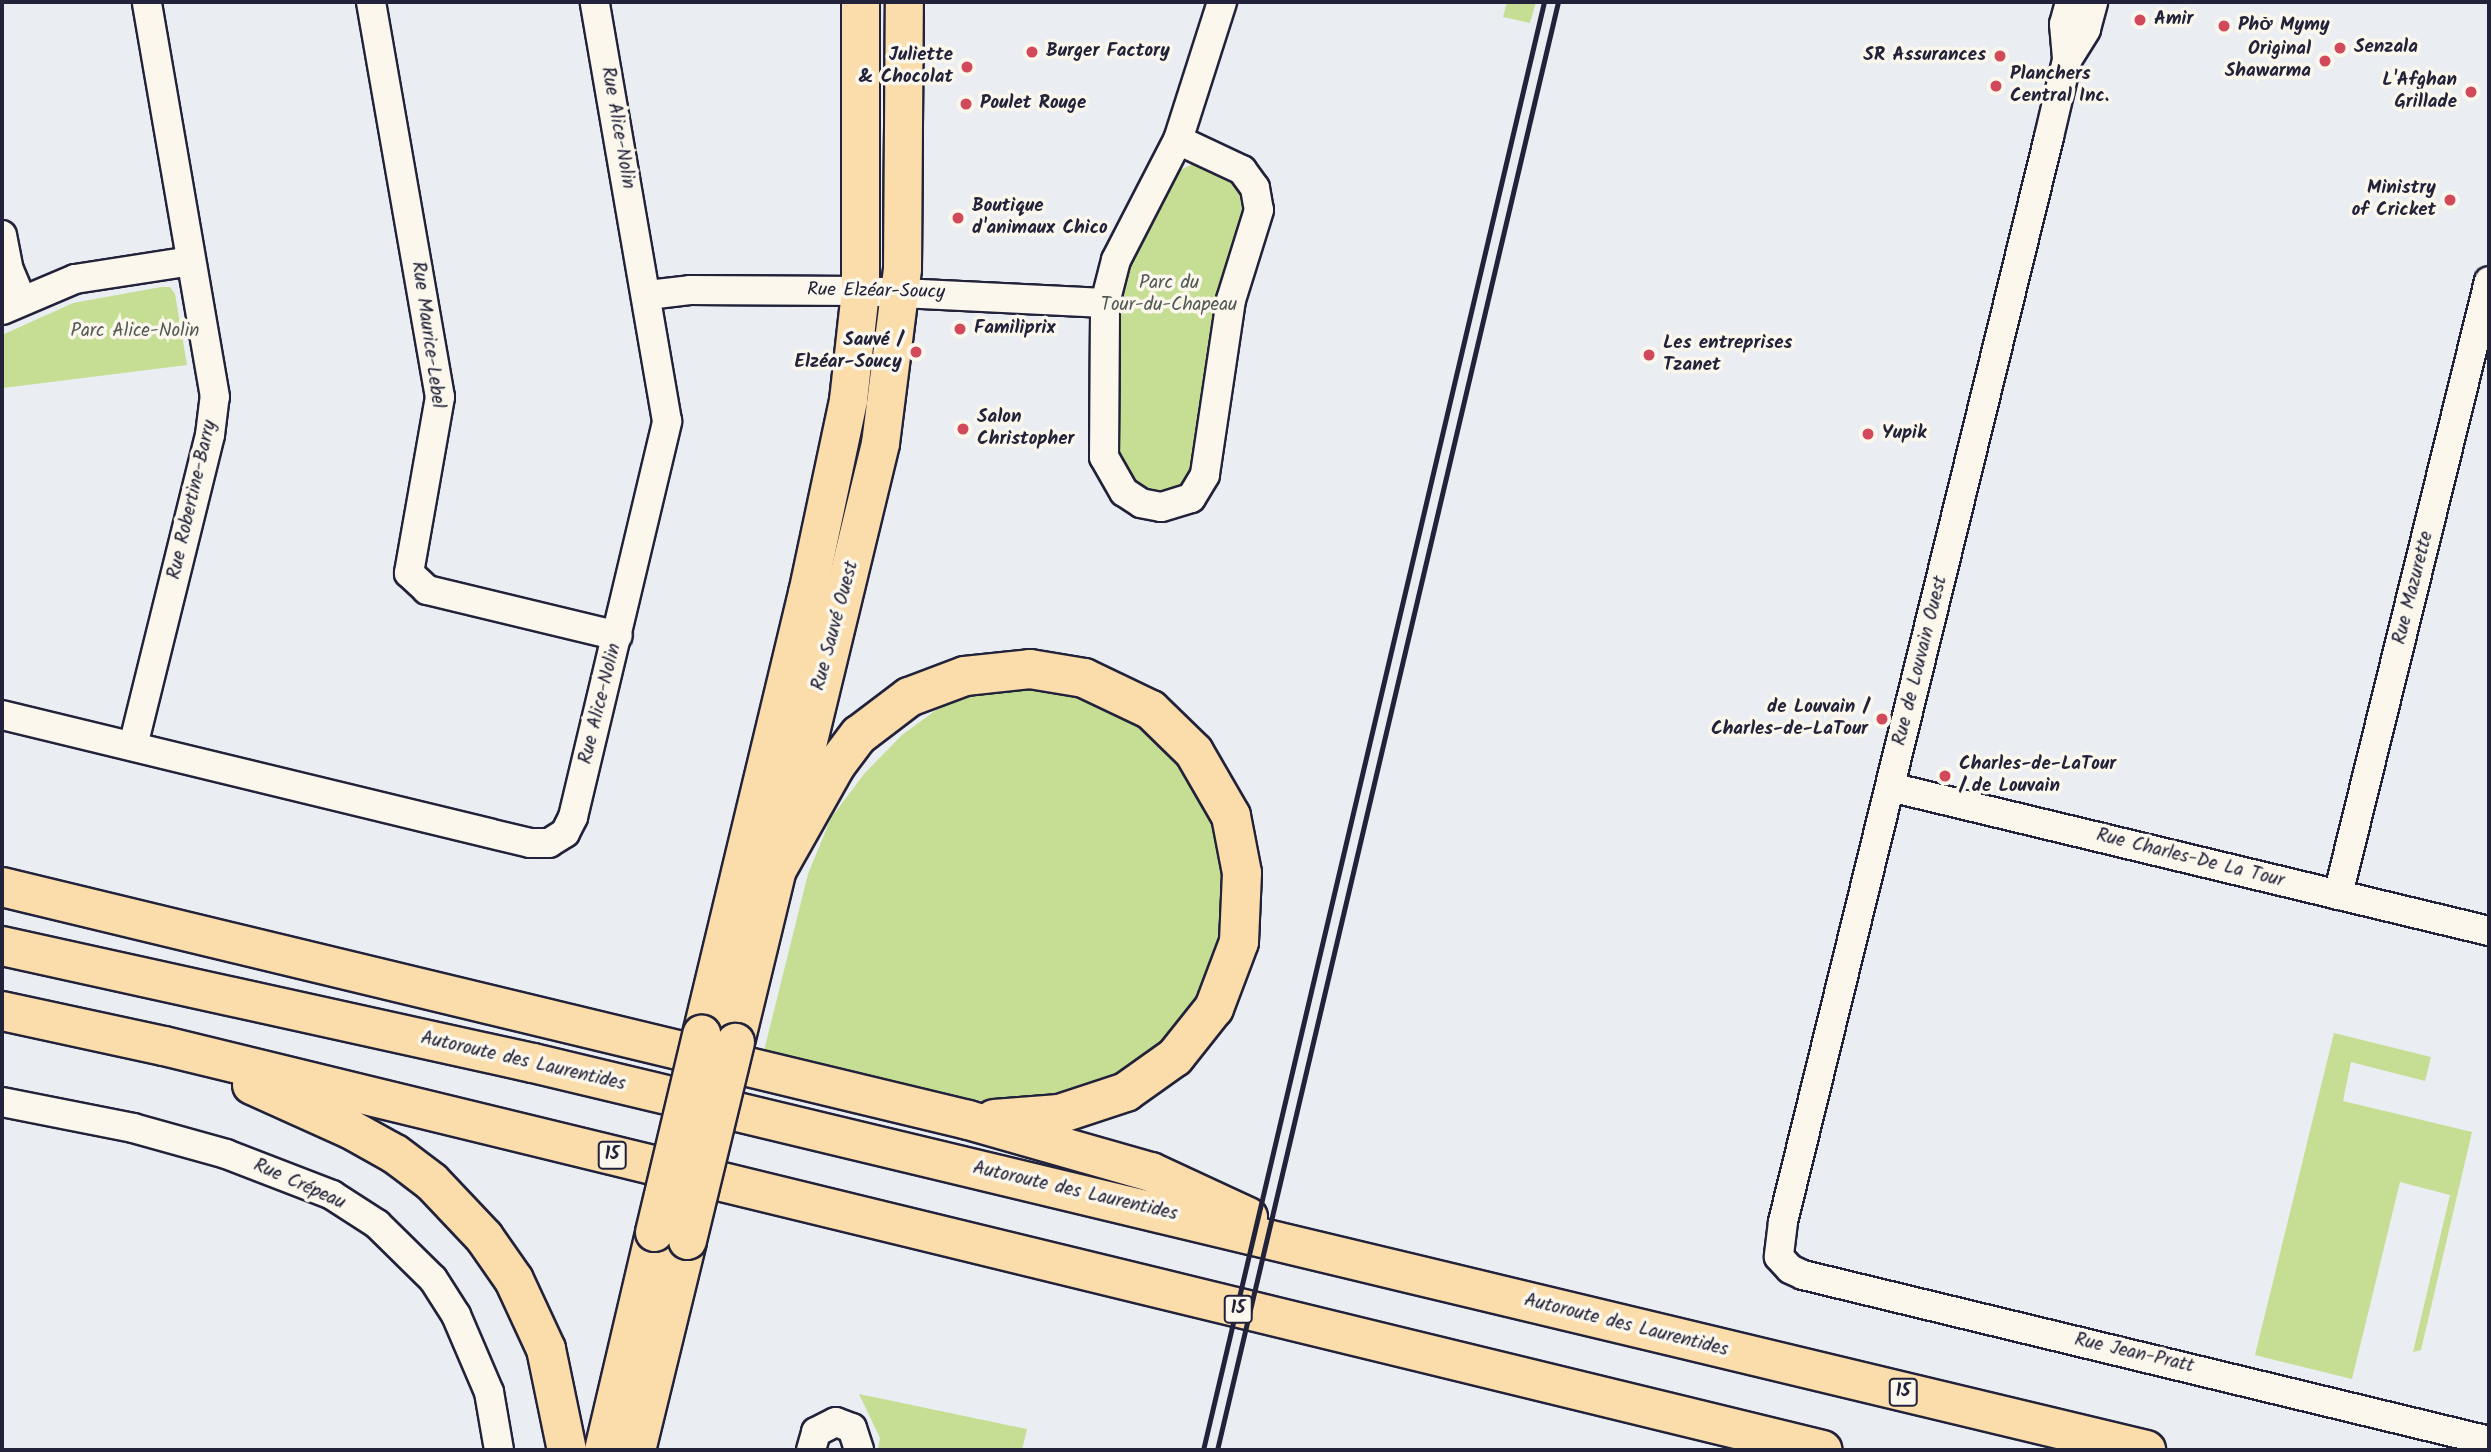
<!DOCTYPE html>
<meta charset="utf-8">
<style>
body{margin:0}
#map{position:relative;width:2491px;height:1452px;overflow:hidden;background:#eaedf1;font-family:Kalam,sans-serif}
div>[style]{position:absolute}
.green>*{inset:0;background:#c5de94}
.roads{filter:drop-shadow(2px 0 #22223b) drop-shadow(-2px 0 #22223b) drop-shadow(0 2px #22223b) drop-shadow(0 -2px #22223b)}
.minor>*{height:28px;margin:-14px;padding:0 14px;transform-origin:14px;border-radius:14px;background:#fbf7ec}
.major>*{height:37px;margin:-18.5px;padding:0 18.5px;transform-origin:18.5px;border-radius:18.5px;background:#fbddab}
.highway>*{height:38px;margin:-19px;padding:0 19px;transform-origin:19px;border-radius:19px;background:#fbddab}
.rail>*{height:5px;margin:-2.5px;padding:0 2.5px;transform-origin:2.5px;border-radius:2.5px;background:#22223b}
.bridges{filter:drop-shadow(2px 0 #22223b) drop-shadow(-2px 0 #22223b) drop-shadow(0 2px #22223b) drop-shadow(0 -2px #22223b)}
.major-bridge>*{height:37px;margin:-18.5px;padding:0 18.5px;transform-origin:18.5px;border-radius:18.5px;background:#fbddab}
.dots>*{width:19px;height:19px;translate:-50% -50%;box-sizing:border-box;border:4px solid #fbf7ec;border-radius:50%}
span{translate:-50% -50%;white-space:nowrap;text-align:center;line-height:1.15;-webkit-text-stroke:7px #fbf7ec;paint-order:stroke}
.shield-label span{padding:2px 5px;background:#fbf7ec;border:2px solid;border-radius:5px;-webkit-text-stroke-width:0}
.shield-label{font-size:18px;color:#22223b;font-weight:700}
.poi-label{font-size:19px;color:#22223b;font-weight:700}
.left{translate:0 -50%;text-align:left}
.right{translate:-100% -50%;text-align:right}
.street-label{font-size:19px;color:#22223b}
.park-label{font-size:19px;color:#535a56}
.frame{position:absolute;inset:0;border:4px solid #22223b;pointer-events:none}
</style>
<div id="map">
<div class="green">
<i style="clip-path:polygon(1507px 2px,1536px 2px,1530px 23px,1503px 17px)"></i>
<i style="clip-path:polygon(1197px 162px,1215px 165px,1248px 194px,1198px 461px,1185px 485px,1159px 494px,1132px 482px,1115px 459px,1115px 320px,1130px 256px,1178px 171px)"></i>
<i style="clip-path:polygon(161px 287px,170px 287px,175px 294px,187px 365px,3px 388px,2px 335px,73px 303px)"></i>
<i style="clip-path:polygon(1036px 687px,1133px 708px,1222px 811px,1229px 941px,1180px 1034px,1124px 1079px,1049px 1104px,992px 1103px,763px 1055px,808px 874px,831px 818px,864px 774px,902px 735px,939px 708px,980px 693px)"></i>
<i style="clip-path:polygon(2334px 1033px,2431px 1057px,2425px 1081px,2351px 1062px,2343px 1101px,2472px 1132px,2421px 1350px,2413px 1352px,2450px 1195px,2400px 1182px,2352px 1379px,2255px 1355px)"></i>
<i style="clip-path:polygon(859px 1394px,1027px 1429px,1022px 1450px,878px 1450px,880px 1438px)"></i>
</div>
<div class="roads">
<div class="minor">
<i style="left:371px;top:2px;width:401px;rotate:80.1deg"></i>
<i style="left:440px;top:397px;width:179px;rotate:100deg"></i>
<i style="left:409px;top:573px;width:25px;rotate:43deg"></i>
<i style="left:427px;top:590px;width:196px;rotate:13.5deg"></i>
<i style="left:2070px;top:2px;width:23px;rotate:105deg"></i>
<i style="left:2064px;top:24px;width:36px;rotate:85deg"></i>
<i style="left:2067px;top:60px;width:79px;rotate:103.2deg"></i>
<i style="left:2049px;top:137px;width:1117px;rotate:103.78deg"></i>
<i style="left:1783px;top:1222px;width:35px;rotate:97deg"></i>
<i style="left:1779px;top:1257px;width:16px;rotate:47deg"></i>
<i style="left:1790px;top:1269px;width:14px;rotate:25deg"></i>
<i style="left:1803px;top:1275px;width:706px;rotate:13.6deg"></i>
<i style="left:2067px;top:60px;width:36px;rotate:-58deg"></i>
<i style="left:2086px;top:29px;width:28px;rotate:-75deg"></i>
<i style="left:1178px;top:140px;width:71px;rotate:25.1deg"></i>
<i style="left:1242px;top:170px;width:22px;rotate:54deg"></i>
<i style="left:1255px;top:188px;width:22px;rotate:80deg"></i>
<i style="left:1259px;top:210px;width:94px;rotate:107.3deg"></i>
<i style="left:1231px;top:300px;width:177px;rotate:98.5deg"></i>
<i style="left:1205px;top:475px;width:27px;rotate:121deg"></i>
<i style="left:1191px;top:498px;width:31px;rotate:163deg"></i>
<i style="left:1161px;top:507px;width:20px;rotate:-169deg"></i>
<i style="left:1141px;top:503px;width:20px;rotate:-147deg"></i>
<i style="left:1124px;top:492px;width:40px;rotate:-119.7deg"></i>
<i style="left:1104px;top:457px;width:154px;rotate:-89.6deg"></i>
<i style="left:1105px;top:303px;width:44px;rotate:-75.7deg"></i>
<i style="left:1116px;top:260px;width:135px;rotate:-62.7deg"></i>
<i style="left:1178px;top:140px;width:145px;rotate:-72.3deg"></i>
<i style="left:2px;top:235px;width:36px;rotate:79deg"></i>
<i style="left:9px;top:270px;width:33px;rotate:67deg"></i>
<i style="left:648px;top:295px;width:42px;rotate:-6.8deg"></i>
<i style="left:690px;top:290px;width:170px;rotate:0.3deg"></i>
<i style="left:860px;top:291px;width:245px;rotate:2.8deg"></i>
<i style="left:2px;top:310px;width:79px;rotate:-23deg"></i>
<i style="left:75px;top:279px;width:117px;rotate:-8.8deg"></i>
<i style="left:2px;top:715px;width:543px;rotate:13.63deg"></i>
<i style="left:530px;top:843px;width:19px"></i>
<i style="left:549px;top:843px;width:19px;rotate:-32deg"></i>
<i style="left:565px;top:833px;width:18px;rotate:-63deg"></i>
<i style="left:573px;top:817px;width:407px;rotate:-76.6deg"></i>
<i style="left:667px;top:421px;width:425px;rotate:-99.8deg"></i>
<i style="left:133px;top:746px;width:320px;rotate:-76.1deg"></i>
<i style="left:210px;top:435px;width:38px;rotate:-83deg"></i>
<i style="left:215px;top:397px;width:401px;rotate:-99.8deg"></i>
<i style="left:1890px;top:787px;width:616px;rotate:13.52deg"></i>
<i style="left:2338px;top:895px;width:632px;rotate:-76.18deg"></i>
<i style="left:2px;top:1102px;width:134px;rotate:11.2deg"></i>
<i style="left:133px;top:1128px;width:97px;rotate:15.6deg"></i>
<i style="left:226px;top:1154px;width:114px;rotate:21.1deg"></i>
<i style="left:332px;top:1195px;width:54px;rotate:32.8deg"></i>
<i style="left:377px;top:1224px;width:78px;rotate:44.5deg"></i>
<i style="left:433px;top:1279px;width:43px;rotate:57.4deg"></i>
<i style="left:456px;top:1315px;width:84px;rotate:66.8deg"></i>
<i style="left:489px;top:1392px;width:59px;rotate:80.2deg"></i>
<i style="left:811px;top:1450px;width:19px;rotate:-74deg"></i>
<i style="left:816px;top:1432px;width:22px;rotate:-27deg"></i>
<i style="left:836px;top:1422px;width:17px;rotate:21deg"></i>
<i style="left:852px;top:1428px;width:23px;rotate:72deg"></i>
</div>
<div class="major">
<i style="left:701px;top:1034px;width:454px;rotate:-76.5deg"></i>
<i style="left:807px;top:593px;width:197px;rotate:-78deg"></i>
<i style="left:848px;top:400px;width:110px;rotate:-83.7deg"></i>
<i style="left:860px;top:291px;width:289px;rotate:-90deg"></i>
<i style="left:735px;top:1042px;width:616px;rotate:-76.39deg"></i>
<i style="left:880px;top:443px;width:176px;rotate:-82.8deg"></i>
<i style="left:902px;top:268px;width:266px;rotate:-89.6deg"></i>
<i style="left:603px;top:1450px;width:224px;rotate:-76.8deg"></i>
<i style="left:636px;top:1450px;width:216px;rotate:-76.3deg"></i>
</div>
<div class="highway">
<i style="left:778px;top:868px;width:118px;rotate:-60.6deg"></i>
<i style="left:836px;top:765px;width:38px;rotate:-53deg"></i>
<i style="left:859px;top:735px;width:63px;rotate:-37.2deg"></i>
<i style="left:909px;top:697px;width:60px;rotate:-20.6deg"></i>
<i style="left:965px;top:676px;width:65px;rotate:-6.1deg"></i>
<i style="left:1030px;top:669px;width:55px;rotate:9.5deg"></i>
<i style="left:1084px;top:678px;width:74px;rotate:25.5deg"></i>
<i style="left:1151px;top:710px;width:60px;rotate:44.3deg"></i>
<i style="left:1194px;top:752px;width:74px;rotate:60deg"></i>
<i style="left:1231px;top:816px;width:58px;rotate:79.1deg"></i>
<i style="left:1242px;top:873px;width:69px;rotate:92.5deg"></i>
<i style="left:1239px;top:942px;width:71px;rotate:110.7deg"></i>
<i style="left:1214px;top:1008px;width:63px;rotate:128.5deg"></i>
<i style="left:1175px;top:1057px;width:60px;rotate:144.5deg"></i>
<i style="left:1126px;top:1092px;width:71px;rotate:161.8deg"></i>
<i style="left:1059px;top:1114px;width:65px;rotate:175.6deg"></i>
<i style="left:2px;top:887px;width:994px;rotate:13.56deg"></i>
<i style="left:968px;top:1120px;width:190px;rotate:15.9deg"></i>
<i style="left:1151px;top:1172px;width:107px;rotate:24.9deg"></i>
<i style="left:2px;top:946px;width:544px;rotate:12.43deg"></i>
<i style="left:533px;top:1063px;width:1659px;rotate:13.49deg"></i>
<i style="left:2px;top:1011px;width:166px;rotate:12.2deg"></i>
<i style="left:164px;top:1046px;width:1707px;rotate:13.69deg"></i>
<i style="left:252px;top:1085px;width:107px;rotate:24.2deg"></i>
<i style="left:350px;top:1129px;width:51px;rotate:29.1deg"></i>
<i style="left:395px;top:1154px;width:46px;rotate:37.1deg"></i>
<i style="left:432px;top:1182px;width:76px;rotate:46.6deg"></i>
<i style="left:484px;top:1237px;width:52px;rotate:55.1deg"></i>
<i style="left:514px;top:1280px;width:76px;rotate:65.1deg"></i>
<i style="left:546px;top:1349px;width:103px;rotate:78.3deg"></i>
</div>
</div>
<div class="rail">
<i style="left:1203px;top:1450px;width:1488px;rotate:-76.75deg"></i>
<i style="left:1217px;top:1450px;width:1488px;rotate:-76.75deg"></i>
</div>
<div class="bridges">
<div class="major-bridge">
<i style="left:654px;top:1232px;width:204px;rotate:-76.6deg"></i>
<i style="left:687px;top:1240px;width:204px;rotate:-76.4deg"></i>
</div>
</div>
<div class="dots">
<i style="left:2140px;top:20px;background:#d1495b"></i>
<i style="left:2224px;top:26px;background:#d1495b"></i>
<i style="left:2340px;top:48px;background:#d1495b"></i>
<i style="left:1032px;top:52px;background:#d1495b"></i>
<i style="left:2000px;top:56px;background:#d1495b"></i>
<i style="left:2325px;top:61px;background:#d1495b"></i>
<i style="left:967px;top:67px;background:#d1495b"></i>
<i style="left:1996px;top:86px;background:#d1495b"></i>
<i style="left:2471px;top:92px;background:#d1495b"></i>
<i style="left:966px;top:104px;background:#d1495b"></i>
<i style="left:2450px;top:200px;background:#d1495b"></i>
<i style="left:958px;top:218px;background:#d1495b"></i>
<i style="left:960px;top:329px;background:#d1495b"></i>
<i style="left:916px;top:352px;background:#d1495b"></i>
<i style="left:1649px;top:355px;background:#d1495b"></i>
<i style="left:963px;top:429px;background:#d1495b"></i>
<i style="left:1868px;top:434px;background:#d1495b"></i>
<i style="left:1882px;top:719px;background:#d1495b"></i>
<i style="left:1945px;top:776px;background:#d1495b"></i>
</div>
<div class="shield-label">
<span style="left:612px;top:1155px">15</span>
<span style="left:1238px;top:1309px">15</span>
<span style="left:1903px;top:1392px">15</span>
</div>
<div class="poi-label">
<span class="left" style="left:2154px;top:20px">Amir</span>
<span class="left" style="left:2238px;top:26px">Phở Mymy</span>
<span class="left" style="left:2354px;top:48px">Senzala</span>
<span class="right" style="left:2311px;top:61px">Original<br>Shawarma</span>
<span class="left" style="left:1046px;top:52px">Burger Factory</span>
<span class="right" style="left:953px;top:67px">Juliette<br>&amp; Chocolat</span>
<span class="right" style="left:1986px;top:56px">SR Assurances</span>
<span class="left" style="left:2010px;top:86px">Planchers<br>Central Inc.</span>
<span class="right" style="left:2457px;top:92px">L'Afghan<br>Grillade</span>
<span class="left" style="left:980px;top:104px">Poulet Rouge</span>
<span class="right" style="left:2436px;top:200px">Ministry<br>of Cricket</span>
<span class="left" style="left:972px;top:218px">Boutique<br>d'animaux Chico</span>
<span class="left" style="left:974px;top:329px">Familiprix</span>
<span class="right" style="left:902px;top:352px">Sauvé /<br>Elzéar-Soucy</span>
<span class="left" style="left:1663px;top:355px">Les entreprises<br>Tzanet</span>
<span class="left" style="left:977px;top:429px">Salon<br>Christopher</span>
<span class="left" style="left:1882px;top:434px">Yupik</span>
<span class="right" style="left:1868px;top:719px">de Louvain /<br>Charles-de-LaTour</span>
<span class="left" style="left:1959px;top:776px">Charles-de-LaTour<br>/ de Louvain</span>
</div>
<div class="street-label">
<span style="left:617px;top:128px;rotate:80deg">Rue Alice-Nolin</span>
<span style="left:876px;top:292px;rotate:1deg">Rue Elzéar-Soucy</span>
<span style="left:427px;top:335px;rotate:82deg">Rue Maurice-Lebel</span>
<span style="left:193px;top:500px;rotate:-77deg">Rue Robertine-Barry</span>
<span style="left:2414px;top:588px;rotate:-76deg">Rue Mazurette</span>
<span style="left:836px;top:626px;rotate:-75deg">Rue Sauvé Ouest</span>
<span style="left:1921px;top:661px;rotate:-76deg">Rue de Louvain Ouest</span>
<span style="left:601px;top:704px;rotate:-76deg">Rue Alice-Nolin</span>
<span style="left:2190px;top:859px;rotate:14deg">Rue Charles-De La Tour</span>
<span style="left:523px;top:1062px;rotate:13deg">Autoroute des Laurentides</span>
<span style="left:299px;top:1185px;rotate:24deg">Rue Crépeau</span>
<span style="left:1075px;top:1192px;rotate:13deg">Autoroute des Laurentides</span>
<span style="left:1626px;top:1326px;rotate:14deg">Autoroute des Laurentides</span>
<span style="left:2134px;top:1354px;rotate:13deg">Rue Jean-Pratt</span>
</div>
<div class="park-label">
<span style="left:1169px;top:295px">Parc du<br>Tour-du-Chapeau</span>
<span style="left:135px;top:332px">Parc Alice-Nolin</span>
</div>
<div class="frame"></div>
</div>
